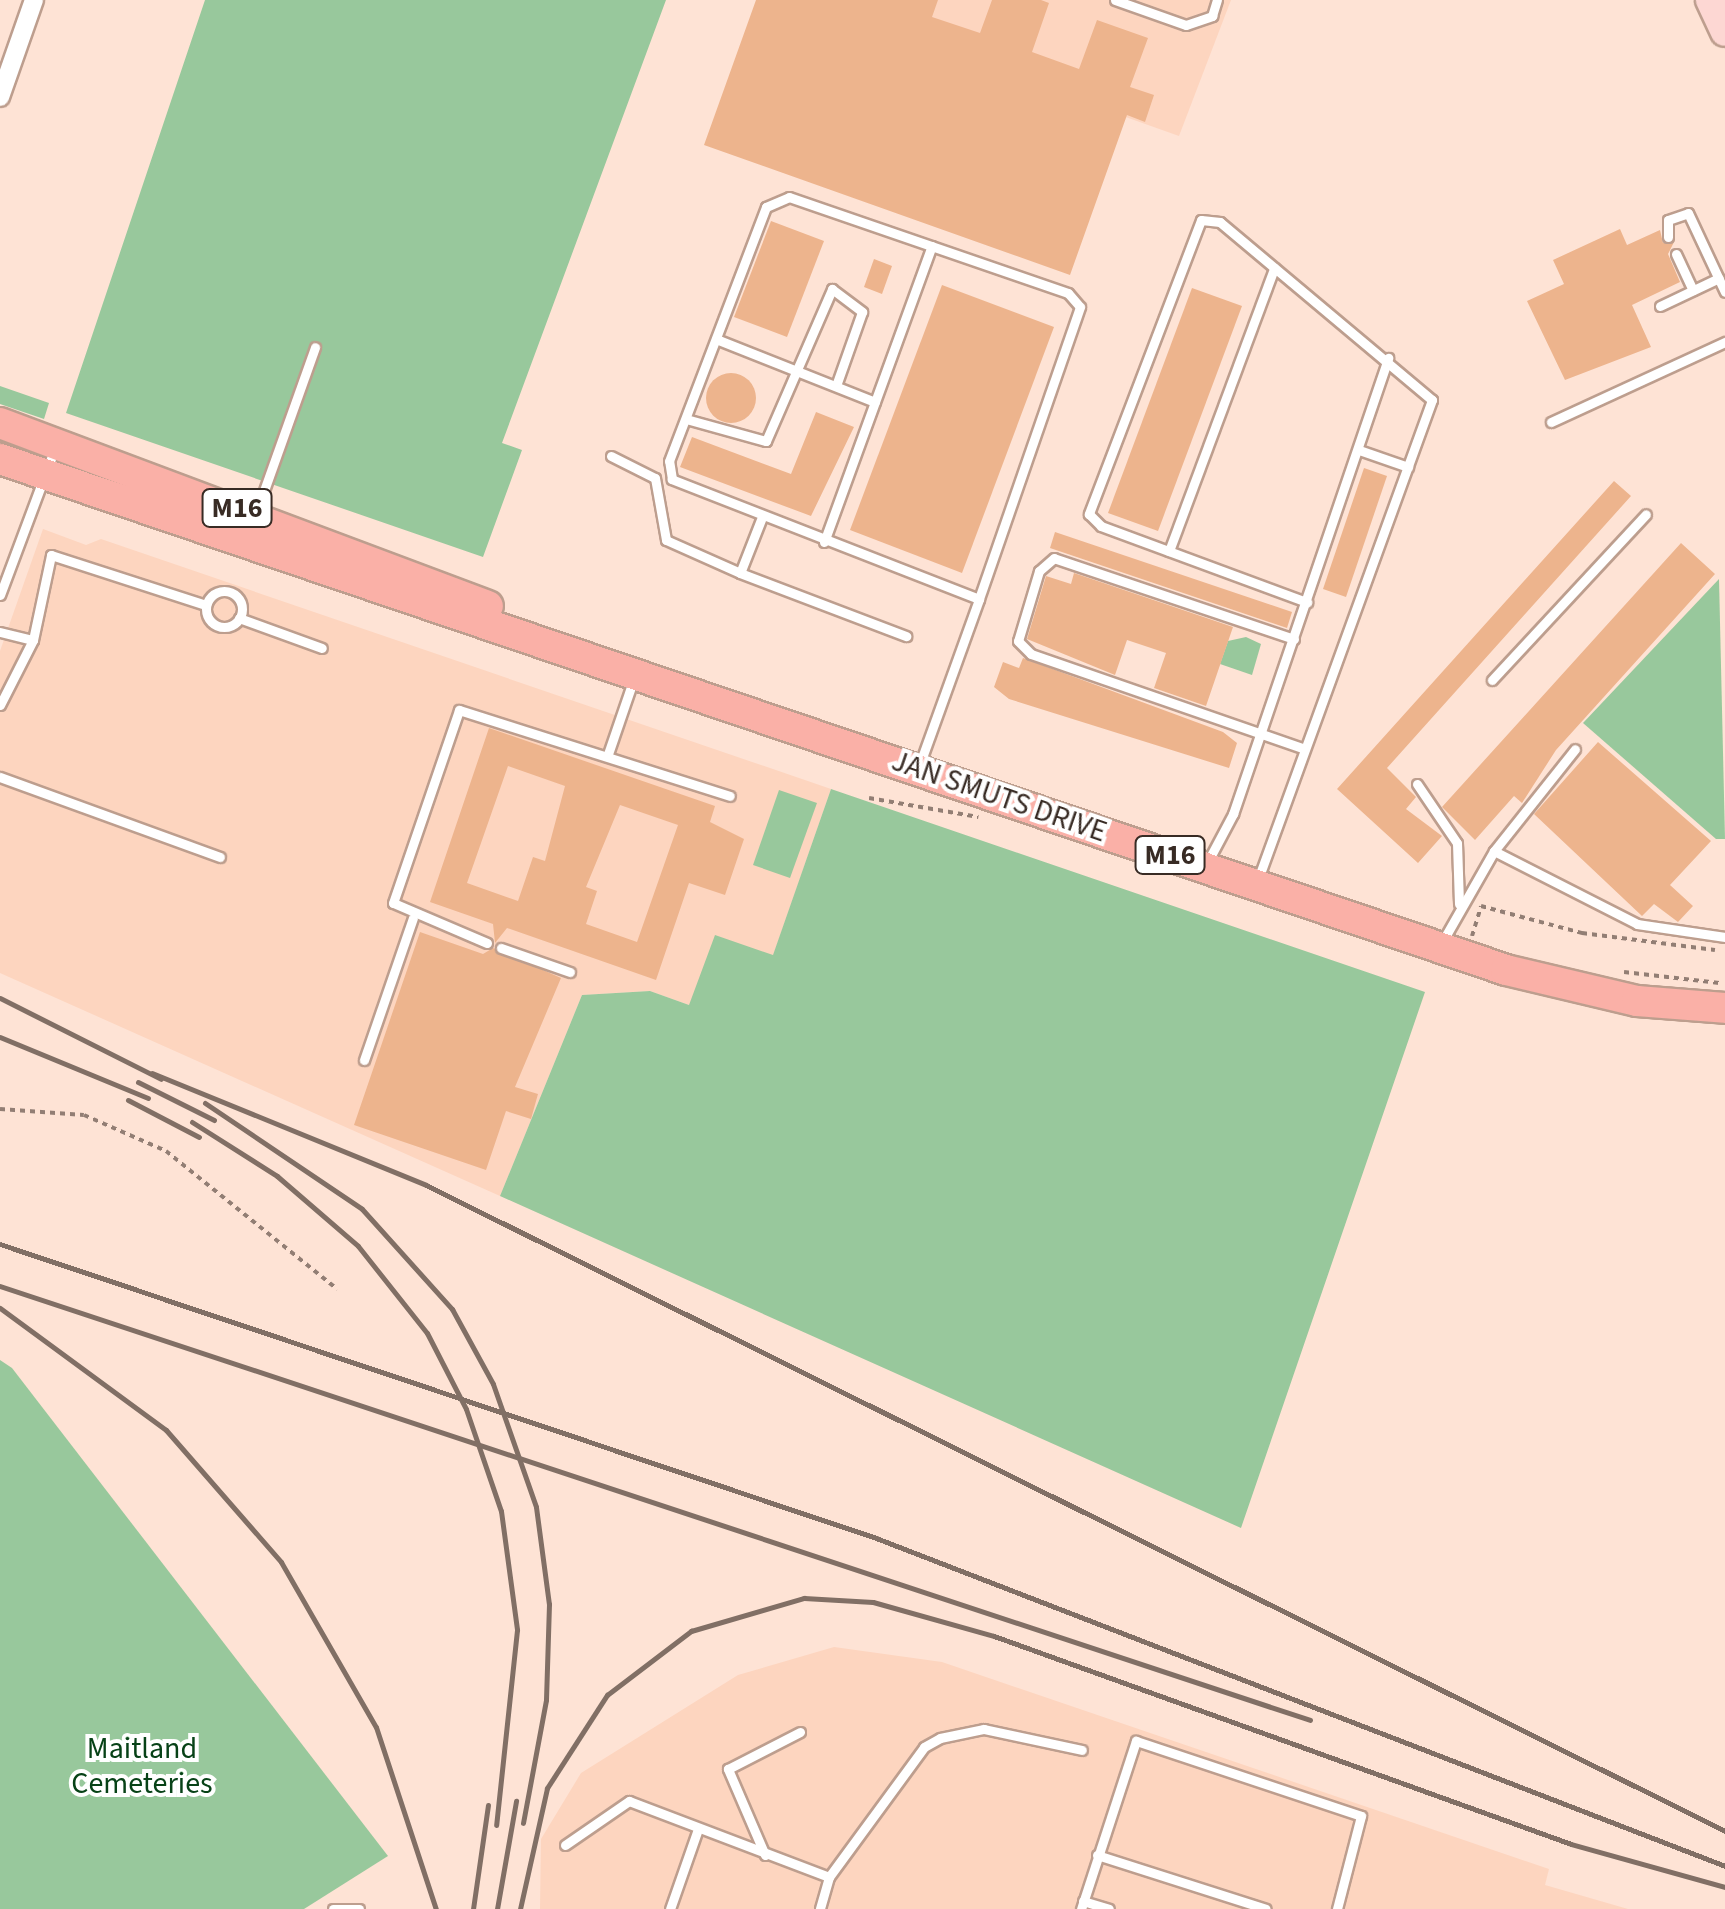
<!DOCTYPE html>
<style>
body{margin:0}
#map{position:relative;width:1725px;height:1909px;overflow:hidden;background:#fee3d5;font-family:"Source Sans 3",sans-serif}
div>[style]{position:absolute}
.built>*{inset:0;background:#fdd5bf}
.green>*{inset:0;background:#98c89c}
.building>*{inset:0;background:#edb48d}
.round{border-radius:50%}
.path>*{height:4px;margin-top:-2px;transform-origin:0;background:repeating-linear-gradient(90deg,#927e74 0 5px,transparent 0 10px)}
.roads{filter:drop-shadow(2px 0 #bd9e8e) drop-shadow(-2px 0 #bd9e8e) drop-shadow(0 2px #bd9e8e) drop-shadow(0 -2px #bd9e8e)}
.lane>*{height:9px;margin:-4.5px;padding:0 4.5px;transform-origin:4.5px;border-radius:4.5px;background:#fff}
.lane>.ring{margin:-4.5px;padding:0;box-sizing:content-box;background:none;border:9px solid #fff;border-radius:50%}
.street>*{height:18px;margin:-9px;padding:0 9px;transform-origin:9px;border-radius:9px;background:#fff}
.secondary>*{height:28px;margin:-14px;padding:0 14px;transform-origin:14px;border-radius:14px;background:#fdd7d3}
.primary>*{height:30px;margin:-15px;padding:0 15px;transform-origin:15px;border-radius:15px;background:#fab0a7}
.rail>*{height:5px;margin:-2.5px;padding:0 2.5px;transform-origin:2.5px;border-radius:2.5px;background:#816f65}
span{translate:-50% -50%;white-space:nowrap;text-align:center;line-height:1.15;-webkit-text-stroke:8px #fff;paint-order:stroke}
.shield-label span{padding:2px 8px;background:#fff;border:2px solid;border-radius:8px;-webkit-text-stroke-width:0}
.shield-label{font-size:28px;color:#382b24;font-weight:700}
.street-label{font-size:30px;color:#382b24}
.park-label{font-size:30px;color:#074217}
</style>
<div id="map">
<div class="built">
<i style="clip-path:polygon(797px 0,1231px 0,1179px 136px)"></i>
<i style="clip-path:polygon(43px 529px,86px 545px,101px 539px,831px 789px,773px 956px,689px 1005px,650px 991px,582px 995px,500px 1196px,0 973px,0 651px)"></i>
<i style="clip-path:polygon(834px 1647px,942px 1662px,1549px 1869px,1545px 1885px,1628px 1909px,540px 1909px,541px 1839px,581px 1773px,738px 1675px)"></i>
</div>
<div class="green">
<i style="clip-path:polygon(205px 0,666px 0,502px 443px,522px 450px,483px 557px,66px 413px)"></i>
<i style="clip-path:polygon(0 386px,49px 403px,44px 419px,0 404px)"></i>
<i style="clip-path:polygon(1719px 579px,1725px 839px,1716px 839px,1583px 723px)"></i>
<i style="clip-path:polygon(1246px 637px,1261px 644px,1252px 675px,1220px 664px,1228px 641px)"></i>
<i style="clip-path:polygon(831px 789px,1425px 992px,1241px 1528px,500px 1196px,582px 995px,650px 991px,689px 1005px,715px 935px,773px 955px)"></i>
<i style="clip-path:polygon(779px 790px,817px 803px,790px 878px,753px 865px)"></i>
<i style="clip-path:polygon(0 1360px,12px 1368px,388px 1856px,304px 1909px,0 1909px)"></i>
</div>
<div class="building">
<i style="clip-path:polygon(756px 0,938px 0,932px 17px,980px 33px,992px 0,1041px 0,1049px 3px,1032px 52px,1079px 69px,1097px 20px,1148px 38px,1130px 87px,1154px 95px,1145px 122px,1127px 115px,1070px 275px,704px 145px)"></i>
<i style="clip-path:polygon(771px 221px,824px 241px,787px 337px,734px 317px)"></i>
<i style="clip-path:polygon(1620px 229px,1627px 245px,1660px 230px,1663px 243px,1675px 240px,1668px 254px,1680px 282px,1632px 305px,1651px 347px,1565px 380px,1527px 301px,1564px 284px,1553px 260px)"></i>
<i style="clip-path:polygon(874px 259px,892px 266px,882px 294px,864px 287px)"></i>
<i style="clip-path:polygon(942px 285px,1054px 327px,962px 573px,850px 530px)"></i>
<i style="clip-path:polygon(1192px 288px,1242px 306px,1158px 531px,1108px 513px)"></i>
<i class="round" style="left:706px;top:373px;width:50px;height:50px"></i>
<i style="clip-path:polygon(816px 412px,854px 427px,811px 516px,680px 467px,692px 437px,791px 474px)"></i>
<i style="clip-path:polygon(1364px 468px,1387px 476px,1346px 597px,1323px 589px)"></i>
<i style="clip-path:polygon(1614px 481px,1631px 496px,1387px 768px,1416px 797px,1406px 809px,1442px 836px,1418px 863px,1337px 789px)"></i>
<i style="clip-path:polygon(1055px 532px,1292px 612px,1287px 628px,1050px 548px)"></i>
<i style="clip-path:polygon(1681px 543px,1715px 574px,1556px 750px,1522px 803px,1514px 796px,1475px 840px,1442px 807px)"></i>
<i style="clip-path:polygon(1074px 573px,1233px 627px,1206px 706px,1154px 688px,1166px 653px,1127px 640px,1115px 675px,1027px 639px,1046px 576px,1071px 584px)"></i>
<i style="clip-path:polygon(1023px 658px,1223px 732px,1237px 743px,1229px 768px,1009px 699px,994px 687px,1003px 662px,1019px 668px)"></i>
<i style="clip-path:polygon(evenodd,489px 728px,715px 806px,710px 822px,744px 839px,725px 895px,689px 883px,656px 980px,507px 928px,495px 943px,493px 924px,430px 902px,489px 728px,508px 766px,565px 786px,545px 861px,533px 857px,518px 901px,467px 883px,508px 766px,489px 728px,620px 805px,678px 825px,637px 942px,586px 924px,597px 891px,586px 887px,620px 805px)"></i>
<i style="clip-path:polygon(1598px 742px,1711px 841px,1670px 885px,1693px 906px,1678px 922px,1654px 904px,1642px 916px,1534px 814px)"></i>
<i style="clip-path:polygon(420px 932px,483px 954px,493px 948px,561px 978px,515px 1087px,538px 1094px,531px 1119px,506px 1111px,486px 1170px,354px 1125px)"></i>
</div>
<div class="path">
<i style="left:869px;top:798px;width:111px;rotate:9.9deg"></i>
<i style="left:1472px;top:936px;width:31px;rotate:-73deg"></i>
<i style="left:1481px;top:906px;width:105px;rotate:15deg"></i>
<i style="left:1582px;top:933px;width:134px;rotate:7.3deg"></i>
<i style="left:1624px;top:972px;width:96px;rotate:6.6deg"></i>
<i style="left:0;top:1109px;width:84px;rotate:4.1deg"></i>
<i style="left:84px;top:1115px;width:90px;rotate:23.7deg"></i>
<i style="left:166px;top:1151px;width:220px;rotate:38.9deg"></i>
</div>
<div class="roads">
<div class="lane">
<i style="left:1115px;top:0;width:75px;rotate:19.4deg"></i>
<i style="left:1186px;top:25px;width:28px;rotate:-19deg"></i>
<i style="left:1212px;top:16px;width:17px;rotate:-73deg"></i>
<i style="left:789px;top:197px;width:295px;rotate:19deg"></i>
<i style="left:1068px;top:293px;width:18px;rotate:49deg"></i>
<i style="left:1080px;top:307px;width:309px;rotate:109.1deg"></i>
<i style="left:979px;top:599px;width:330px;rotate:-158.7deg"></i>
<i style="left:672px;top:479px;width:18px;rotate:-99deg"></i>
<i style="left:669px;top:461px;width:272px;rotate:-69.1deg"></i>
<i style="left:766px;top:207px;width:25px;rotate:-23deg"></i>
<i style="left:1668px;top:237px;width:17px;rotate:-90deg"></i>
<i style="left:1668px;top:220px;width:21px;rotate:-19deg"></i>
<i style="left:1688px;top:213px;width:87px;rotate:64.9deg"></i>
<i style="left:1676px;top:254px;width:40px;rotate:65deg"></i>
<i style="left:1660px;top:306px;width:65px;rotate:-25.4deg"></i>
<i style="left:716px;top:339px;width:171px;rotate:21.6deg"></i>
<i style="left:686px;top:419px;width:83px;rotate:15.4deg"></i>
<i style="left:766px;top:441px;width:166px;rotate:-66.5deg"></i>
<i style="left:832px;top:289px;width:38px;rotate:37deg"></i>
<i style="left:862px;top:312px;width:78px;rotate:109.4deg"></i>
<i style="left:1551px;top:422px;width:192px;rotate:-24.7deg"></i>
<i style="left:1359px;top:450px;width:52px;rotate:19.1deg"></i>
<i style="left:611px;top:456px;width:49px;rotate:26.6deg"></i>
<i style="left:655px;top:478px;width:63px;rotate:79.9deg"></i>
<i style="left:666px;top:540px;width:81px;rotate:24deg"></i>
<i style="left:256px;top:513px;width:176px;rotate:-70.4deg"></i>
<i style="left:762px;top:517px;width:60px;rotate:111.4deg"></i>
<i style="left:740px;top:573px;width:178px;rotate:20.8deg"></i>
<i style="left:824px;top:542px;width:315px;rotate:-70deg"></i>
<i style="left:1169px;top:551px;width:302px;rotate:-69.6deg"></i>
<i class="ring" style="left:206px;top:591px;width:27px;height:27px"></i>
<i style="left:0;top:595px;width:157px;rotate:-69.5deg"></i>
<i style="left:239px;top:618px;width:88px;rotate:19.9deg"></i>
<i style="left:0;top:632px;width:34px;rotate:14deg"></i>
<i style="left:1294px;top:639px;width:253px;rotate:-161.4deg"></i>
<i style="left:1054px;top:558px;width:20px;rotate:139deg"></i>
<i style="left:1039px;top:571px;width:73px;rotate:106.7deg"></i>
<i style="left:1018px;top:641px;width:18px;rotate:45deg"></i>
<i style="left:1031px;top:654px;width:287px;rotate:19.1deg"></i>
<i style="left:1492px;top:680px;width:226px;rotate:-47.1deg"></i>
<i style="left:0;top:705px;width:73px;rotate:-63.1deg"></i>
<i style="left:33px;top:640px;width:87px;rotate:-78deg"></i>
<i style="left:51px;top:555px;width:163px;rotate:17.9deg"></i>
<i style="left:608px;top:754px;width:77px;rotate:-71.1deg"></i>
<i style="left:919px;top:766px;width:177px;rotate:-70.2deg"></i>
<i style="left:0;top:777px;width:234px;rotate:20deg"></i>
<i style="left:1417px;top:784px;width:71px;rotate:55.9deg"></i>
<i style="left:1457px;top:843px;width:61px;rotate:88.1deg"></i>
<i style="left:1494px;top:851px;width:130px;rotate:-51.5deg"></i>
<i style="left:1206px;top:865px;width:58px;rotate:-62.1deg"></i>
<i style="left:1233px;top:814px;width:482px;rotate:-71.2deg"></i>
<i style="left:1257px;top:882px;width:513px;rotate:-70.05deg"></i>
<i style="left:1432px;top:400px;width:277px;rotate:-140deg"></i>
<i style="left:1220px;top:222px;width:19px;rotate:-174deg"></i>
<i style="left:1201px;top:220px;width:315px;rotate:110.9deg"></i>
<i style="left:1089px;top:514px;width:17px;rotate:45deg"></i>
<i style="left:1101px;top:526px;width:220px;rotate:20.3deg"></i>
<i style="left:487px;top:943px;width:102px;rotate:-156.9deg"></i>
<i style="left:393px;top:903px;width:204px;rotate:-71.1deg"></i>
<i style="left:459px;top:710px;width:284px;rotate:17.6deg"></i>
<i style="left:1441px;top:944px;width:107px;rotate:-60.3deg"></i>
<i style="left:1494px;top:851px;width:161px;rotate:27deg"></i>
<i style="left:1637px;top:924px;width:89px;rotate:8.4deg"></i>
<i style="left:501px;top:948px;width:73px;rotate:19.2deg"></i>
<i style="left:364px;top:1060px;width:150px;rotate:-71deg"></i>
<i style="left:565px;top:1845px;width:78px;rotate:-34.5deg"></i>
<i style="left:629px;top:1801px;width:214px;rotate:20.8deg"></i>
<i style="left:829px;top:1877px;width:33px;rotate:106deg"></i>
<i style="left:765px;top:1855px;width:94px;rotate:-113.3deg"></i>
<i style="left:728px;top:1769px;width:81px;rotate:-27.2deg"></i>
<i style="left:1097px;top:1855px;width:177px;rotate:17.7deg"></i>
<i style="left:829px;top:1877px;width:161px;rotate:-53.8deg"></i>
<i style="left:924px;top:1747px;width:18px;rotate:-29deg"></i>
<i style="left:940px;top:1738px;width:45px;rotate:-11.6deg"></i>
<i style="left:984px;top:1729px;width:100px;rotate:12.1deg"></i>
<i style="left:1083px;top:1901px;width:27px;rotate:17deg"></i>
<i style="left:333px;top:1909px;width:26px"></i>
<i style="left:670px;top:1909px;width:82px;rotate:-70.7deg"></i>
<i style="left:1081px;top:1909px;width:177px;rotate:-71.9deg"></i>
<i style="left:1136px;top:1741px;width:237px;rotate:18.4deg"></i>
<i style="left:1361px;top:1816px;width:96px;rotate:104.5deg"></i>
</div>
<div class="street">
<i style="left:0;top:97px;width:103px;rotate:-70.7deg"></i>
</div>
<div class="secondary">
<i style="left:1710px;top:0;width:35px;rotate:65deg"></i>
</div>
<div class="primary">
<i style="left:0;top:423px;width:521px;rotate:20.56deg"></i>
<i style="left:0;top:459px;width:1590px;rotate:18.74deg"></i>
<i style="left:1506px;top:970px;width:135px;rotate:13.3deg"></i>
<i style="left:1637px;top:1001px;width:88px;rotate:4.5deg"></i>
</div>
</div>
<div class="rail">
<i style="left:0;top:998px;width:180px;rotate:26.7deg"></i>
<i style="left:0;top:1037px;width:160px;rotate:22.4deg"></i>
<i style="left:152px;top:1073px;width:296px;rotate:22.2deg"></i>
<i style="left:426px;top:1185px;width:1451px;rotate:26.44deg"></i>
<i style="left:138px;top:1082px;width:85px;rotate:26.6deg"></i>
<i style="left:128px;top:1100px;width:80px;rotate:27.5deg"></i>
<i style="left:205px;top:1103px;width:189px;rotate:34deg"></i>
<i style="left:362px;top:1209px;width:135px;rotate:48deg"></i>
<i style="left:452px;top:1309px;width:85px;rotate:61.3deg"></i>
<i style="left:493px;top:1384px;width:130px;rotate:70.7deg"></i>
<i style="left:536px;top:1507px;width:98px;rotate:82.4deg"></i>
<i style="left:549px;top:1604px;width:96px;rotate:91.8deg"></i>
<i style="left:546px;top:1700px;width:125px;rotate:100.6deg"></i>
<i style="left:192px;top:1122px;width:101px;rotate:32.4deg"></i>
<i style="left:277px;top:1176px;width:107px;rotate:40.8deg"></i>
<i style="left:358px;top:1246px;width:111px;rotate:51.6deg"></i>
<i style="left:427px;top:1333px;width:85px;rotate:62.8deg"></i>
<i style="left:466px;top:1409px;width:108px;rotate:71.1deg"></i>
<i style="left:501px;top:1511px;width:120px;rotate:82.3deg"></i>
<i style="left:517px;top:1630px;width:196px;rotate:96.1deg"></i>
<i style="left:0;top:1244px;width:924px;rotate:18.55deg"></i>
<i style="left:876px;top:1538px;width:910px;rotate:21.12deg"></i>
<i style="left:0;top:1286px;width:1380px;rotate:18.33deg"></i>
<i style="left:0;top:1308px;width:206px;rotate:36.3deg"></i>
<i style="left:166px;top:1430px;width:175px;rotate:48.9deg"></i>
<i style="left:281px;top:1562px;width:190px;rotate:60.1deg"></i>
<i style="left:376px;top:1727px;width:192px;rotate:71.8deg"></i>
<i style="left:473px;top:1909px;width:105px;rotate:-81.8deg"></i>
<i style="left:497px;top:1909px;width:110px;rotate:-80deg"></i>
<i style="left:520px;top:1909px;width:124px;rotate:-77.4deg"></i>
<i style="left:547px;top:1788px;width:111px;rotate:-57.2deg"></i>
<i style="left:607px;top:1695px;width:106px;rotate:-37.3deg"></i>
<i style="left:691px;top:1631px;width:118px;rotate:-16.3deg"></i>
<i style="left:804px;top:1598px;width:69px;rotate:3.3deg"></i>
<i style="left:873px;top:1602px;width:126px;rotate:15.7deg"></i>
<i style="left:994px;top:1636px;width:613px;rotate:19.82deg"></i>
<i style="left:1571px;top:1844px;width:160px;rotate:15.6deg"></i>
</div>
<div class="shield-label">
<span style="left:237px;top:508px">M16</span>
<span style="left:1170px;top:855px">M16</span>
</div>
<div class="street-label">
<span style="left:999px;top:797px;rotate:19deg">JAN SMUTS DRIVE</span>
</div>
<div class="park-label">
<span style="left:142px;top:1766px">Maitland<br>Cemeteries</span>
</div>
</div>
